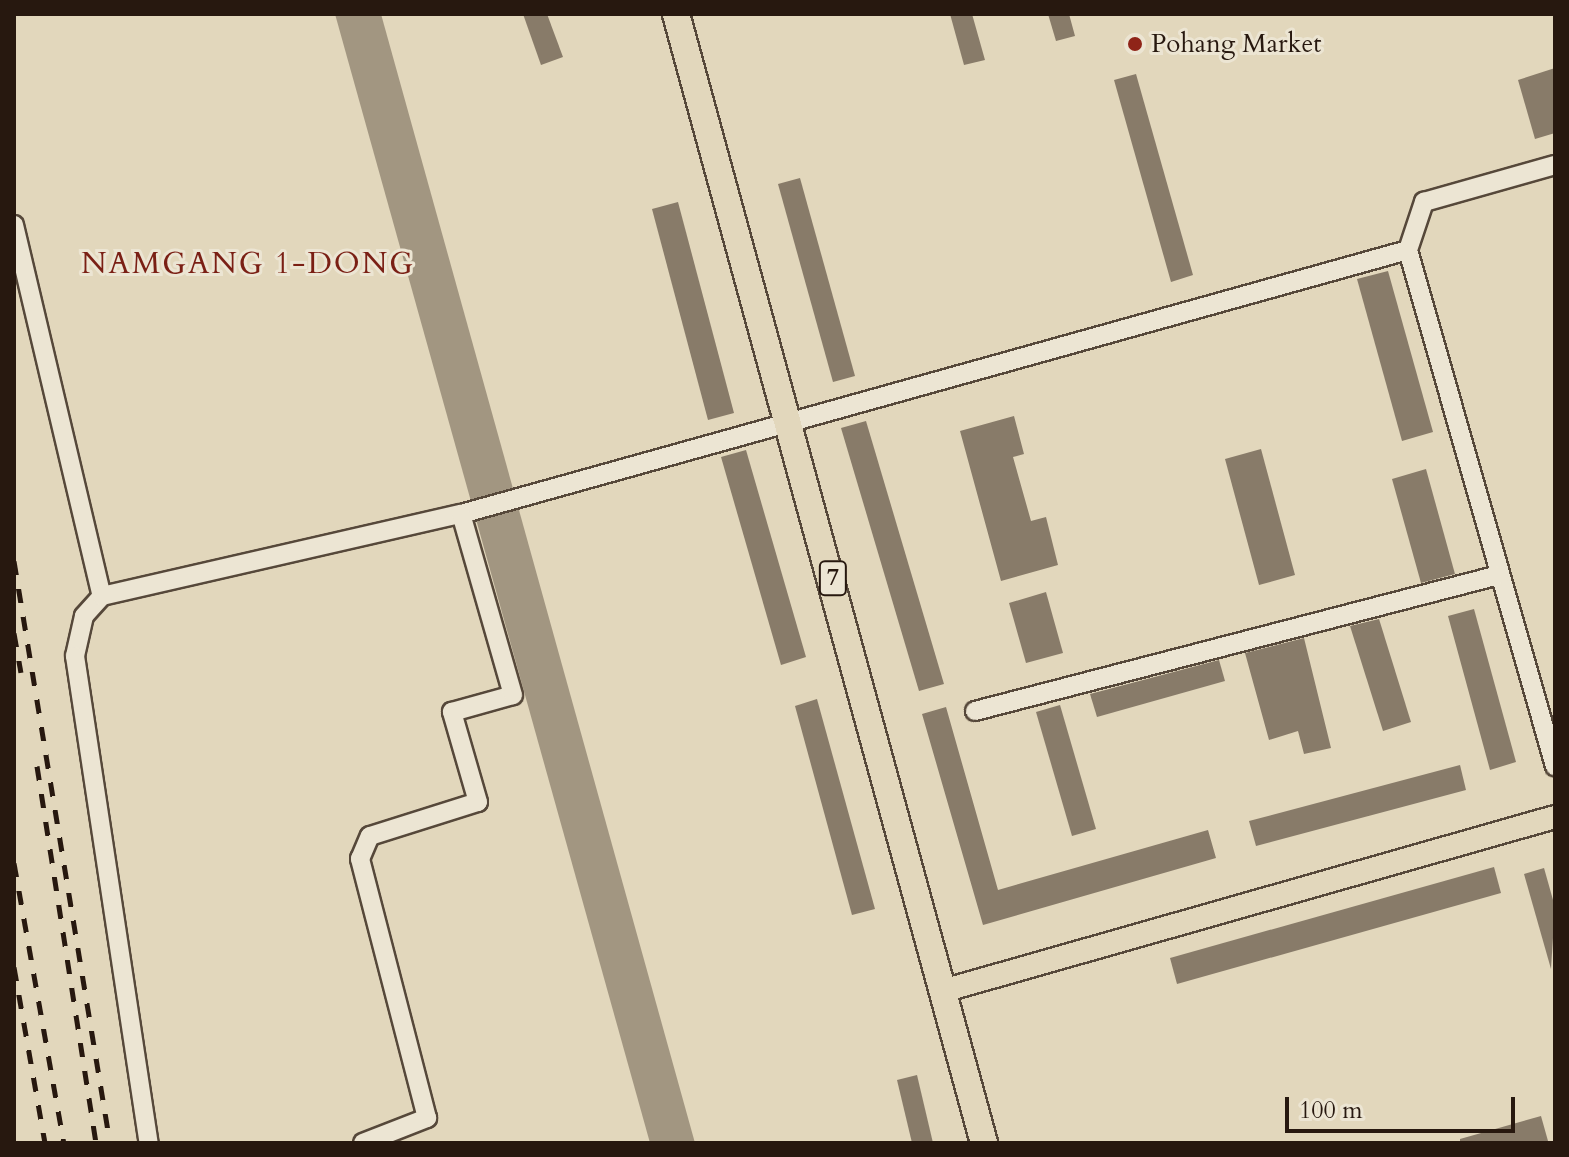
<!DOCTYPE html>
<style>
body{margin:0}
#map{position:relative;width:1569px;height:1157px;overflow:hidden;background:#e2d7bc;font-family:Cardo,serif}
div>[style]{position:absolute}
.water>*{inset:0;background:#a29681}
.building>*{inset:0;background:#887b69}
.roads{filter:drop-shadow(2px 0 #56483a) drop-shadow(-2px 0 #56483a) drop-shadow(0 2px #56483a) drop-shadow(0 -2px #56483a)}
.minor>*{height:18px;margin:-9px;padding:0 9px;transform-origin:9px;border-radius:9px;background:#ece5d3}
.major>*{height:22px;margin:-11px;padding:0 11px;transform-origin:11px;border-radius:11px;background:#e2d7bc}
.highway>*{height:26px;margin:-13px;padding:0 13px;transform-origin:13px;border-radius:13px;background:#e2d7bc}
.rail>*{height:5px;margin-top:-2.5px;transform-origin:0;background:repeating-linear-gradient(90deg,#27180f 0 14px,transparent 0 28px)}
.dots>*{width:22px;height:22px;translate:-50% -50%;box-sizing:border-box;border:4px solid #ece5d3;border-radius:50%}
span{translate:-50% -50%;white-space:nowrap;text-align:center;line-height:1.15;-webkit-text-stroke:6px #ece5d3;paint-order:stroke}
.shield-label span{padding:2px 6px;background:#ece5d3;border:2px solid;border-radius:6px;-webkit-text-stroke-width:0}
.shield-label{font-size:24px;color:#27180f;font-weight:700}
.poi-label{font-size:26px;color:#27180f}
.left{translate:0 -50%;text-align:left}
.quarter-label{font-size:30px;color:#7a1f14;letter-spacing:2px}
.frame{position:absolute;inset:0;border:16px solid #27180f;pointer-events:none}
.scale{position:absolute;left:1285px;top:1097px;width:230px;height:36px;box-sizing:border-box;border:4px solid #27180f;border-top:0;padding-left:10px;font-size:24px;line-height:28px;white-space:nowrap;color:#27180f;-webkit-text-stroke:6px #ece5d3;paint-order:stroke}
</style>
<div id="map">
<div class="water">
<i style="clip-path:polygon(335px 14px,381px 14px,695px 1143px,650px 1143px)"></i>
</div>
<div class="building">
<i style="clip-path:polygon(523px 14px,547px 14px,563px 57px,541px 65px)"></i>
<i style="clip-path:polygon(950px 14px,972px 14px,985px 60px,964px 65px)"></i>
<i style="clip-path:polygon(1048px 14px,1069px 14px,1075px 36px,1056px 41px)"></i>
<i style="clip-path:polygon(1555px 68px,1555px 133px,1535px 139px,1518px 80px)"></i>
<i style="clip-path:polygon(1136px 74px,1193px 275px,1171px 282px,1114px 80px)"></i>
<i style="clip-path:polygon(800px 178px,855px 376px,833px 382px,778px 184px)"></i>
<i style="clip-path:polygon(678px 202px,734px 413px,708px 420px,652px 209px)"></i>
<i style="clip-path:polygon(1388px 271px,1433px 432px,1402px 441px,1357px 279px)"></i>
<i style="clip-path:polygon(1014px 416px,1024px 454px,1013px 457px,1031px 521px,1046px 517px,1058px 565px,1001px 581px,960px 431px)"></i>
<i style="clip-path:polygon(866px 421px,944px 684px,919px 691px,841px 428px)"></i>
<i style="clip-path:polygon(1261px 449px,1295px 575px,1259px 585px,1225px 459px)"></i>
<i style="clip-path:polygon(746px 450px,806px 657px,781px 665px,721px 457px)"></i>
<i style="clip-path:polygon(1426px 469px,1455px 574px,1421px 583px,1392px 479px)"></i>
<i style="clip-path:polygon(1046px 592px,1063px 653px,1026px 663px,1009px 603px)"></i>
<i style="clip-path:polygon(1474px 609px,1516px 762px,1490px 770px,1448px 616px)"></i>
<i style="clip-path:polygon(1379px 619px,1411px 722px,1383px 731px,1350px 626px)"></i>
<i style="clip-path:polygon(1304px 638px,1331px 748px,1304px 754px,1298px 731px,1269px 740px,1245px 653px)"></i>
<i style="clip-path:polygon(1219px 660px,1225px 681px,1097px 717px,1090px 694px)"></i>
<i style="clip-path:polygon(817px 699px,875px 909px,852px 915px,795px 706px)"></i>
<i style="clip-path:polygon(1060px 705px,1096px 829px,1072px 836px,1036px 712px)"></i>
<i style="clip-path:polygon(946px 707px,998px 890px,1208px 830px,1216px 858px,983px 925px,922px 714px)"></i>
<i style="clip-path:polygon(1460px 765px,1466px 790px,1256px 846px,1249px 821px)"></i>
<i style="clip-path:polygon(1494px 867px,1501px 893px,1177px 984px,1170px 958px)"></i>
<i style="clip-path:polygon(1544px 868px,1555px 907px,1551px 969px,1524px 874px)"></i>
<i style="clip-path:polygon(917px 1075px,933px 1143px,912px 1143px,897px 1080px)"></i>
<i style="clip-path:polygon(1541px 1116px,1548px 1141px,1460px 1143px,1460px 1139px)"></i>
</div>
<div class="roads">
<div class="minor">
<i style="left:14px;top:225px;width:381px;rotate:76.7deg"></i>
<i style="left:102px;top:596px;width:27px;rotate:132deg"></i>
<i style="left:84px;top:616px;width:41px;rotate:102.7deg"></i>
<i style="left:75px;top:656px;width:493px;rotate:81.4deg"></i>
<i style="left:1408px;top:250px;width:537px;rotate:74.1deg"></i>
<i style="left:102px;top:596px;width:368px;rotate:-12.9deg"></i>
<i style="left:461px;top:514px;width:983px;rotate:-15.58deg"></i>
<i style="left:1408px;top:250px;width:51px;rotate:-71.6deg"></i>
<i style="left:1424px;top:202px;width:136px;rotate:-15.8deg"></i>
<i style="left:975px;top:711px;width:541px;rotate:-14.55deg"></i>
<i style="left:363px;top:1143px;width:69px;rotate:-21.3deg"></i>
<i style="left:427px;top:1118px;width:268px;rotate:-104.5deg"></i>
<i style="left:360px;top:859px;width:25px;rotate:-67deg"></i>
<i style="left:370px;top:836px;width:113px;rotate:-17.5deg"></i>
<i style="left:478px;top:802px;width:94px;rotate:-106.1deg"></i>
<i style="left:452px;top:712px;width:63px;rotate:-15.6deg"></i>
<i style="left:513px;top:695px;width:188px;rotate:-106deg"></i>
</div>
<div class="major">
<i style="left:946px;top:990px;width:633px;rotate:-15.86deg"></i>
</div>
<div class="highway">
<i style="left:676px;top:14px;width:1170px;rotate:74.74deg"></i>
</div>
</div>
<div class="rail">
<i style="left:14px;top:561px;width:590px;rotate:80.63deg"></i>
<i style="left:14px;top:633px;width:40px;rotate:80deg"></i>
<i style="left:37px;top:766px;width:382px;rotate:81.1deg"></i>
<i style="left:14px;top:863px;width:284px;rotate:79.9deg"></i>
<i style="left:14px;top:967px;width:179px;rotate:80deg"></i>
</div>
<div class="dots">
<i style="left:1135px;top:44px;background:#8f2418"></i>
</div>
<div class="shield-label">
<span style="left:833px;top:578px">7</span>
</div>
<div class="poi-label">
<span class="left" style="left:1151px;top:44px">Pohang Market</span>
</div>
<div class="quarter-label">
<span style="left:248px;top:264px">NAMGANG 1-DONG</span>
</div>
<div class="frame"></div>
<div class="scale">100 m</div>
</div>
